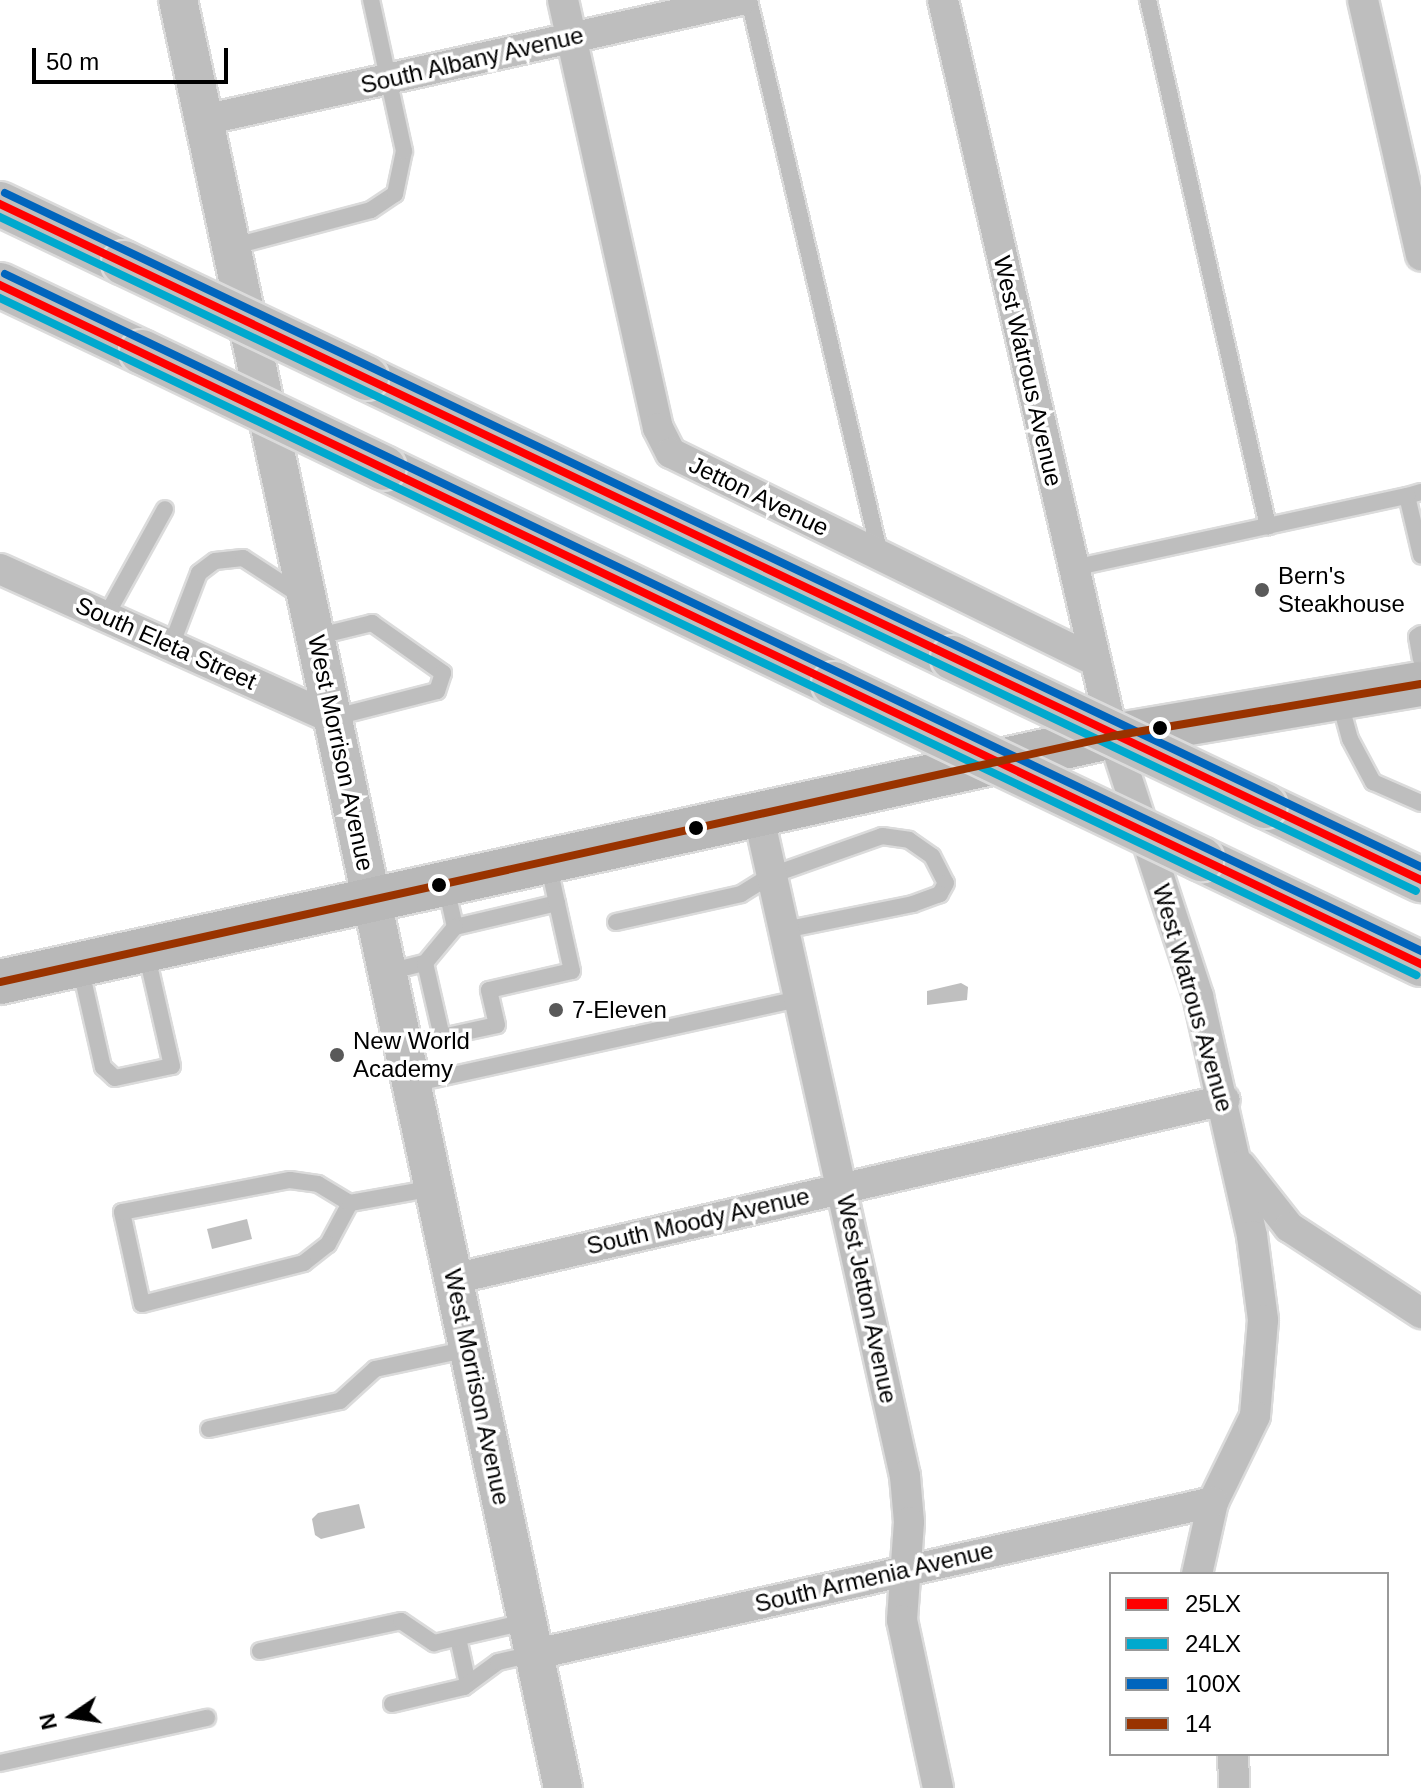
<!DOCTYPE html>
<style>
body{margin:0}
#map{position:relative;width:1421px;height:1788px;overflow:hidden;background:#fff;font-family:Arial,sans-serif}
div>[style]{position:absolute}
.water>*{inset:0;background:#bfbfbf}
.roads{filter:drop-shadow(2px 0 #dbdbdb) drop-shadow(-2px 0 #dbdbdb) drop-shadow(0 2px #dbdbdb) drop-shadow(0 -2px #dbdbdb)}
.service>*{height:16px;margin:-8px;padding:0 8px;transform-origin:8px;border-radius:8px;background:#bebebe}
.minor>*{height:30px;margin:-15px;padding:0 15px;transform-origin:15px;border-radius:15px;background:#bebebe}
.tertiary>*{height:38px;margin:-19px;padding:0 19px;transform-origin:19px;border-radius:19px;background:#bebebe}
.secondary>*{height:44px;margin:-22px;padding:0 22px;transform-origin:22px;border-radius:22px;background:#b8b8b8}
.motorway>*{height:44px;margin:-22px;padding:0 22px;transform-origin:22px;border-radius:22px;background:#bebebe}
.bridges{filter:drop-shadow(2px 0 #dbdbdb) drop-shadow(-2px 0 #dbdbdb) drop-shadow(0 2px #dbdbdb) drop-shadow(0 -2px #dbdbdb)}
.motorway-bridge>*{height:44px;margin:-22px;padding:0 22px;transform-origin:22px;border-radius:22px;background:#bebebe}
.bus-1>*{height:8px;margin:-4px;padding:0 4px;transform-origin:4px;border-radius:4px;background:#f00}
.bus-2>*{height:8px;margin:-4px;padding:0 4px;transform-origin:4px;border-radius:4px;background:#00a9ce}
.bus-3>*{height:8px;margin:-4px;padding:0 4px;transform-origin:4px;border-radius:4px;background:#0065bd}
.bus-4>*{height:8px;margin:-4px;padding:0 4px;transform-origin:4px;border-radius:4px;background:#930}
.dots>*{width:22px;height:22px;translate:-50% -50%;box-sizing:border-box;border:4px solid #fff;border-radius:50%}
span{translate:-50% -50%;white-space:nowrap;text-align:center;line-height:1.15;-webkit-text-stroke:7px #fff;paint-order:stroke}
.street-label{font-size:24px;color:#000}
.poi-label{font-size:24px;color:#000}
.left{translate:0 -50%;text-align:left}
.legend{position:absolute;left:1109px;top:1572px;width:280px;height:184px;box-sizing:border-box;background:#fff;border:2px solid #999;margin:0;padding:10px 14px;list-style:none;font-size:24px;color:#000}
.legend li{display:flex;align-items:center;gap:16px;height:40px}
.legend b{width:40px;border:2px solid #999}
.north{position:absolute;left:32px;top:1676px;width:80px;height:80px;-webkit-text-stroke:6px #fff;paint-order:stroke;rotate:257deg;font-size:22px;font-weight:700;line-height:32px;text-align:center;color:#000}
.north::after{content:'';display:block;margin:auto;width:28px;height:36px;background:#000;clip-path:polygon(50% 0,100% 100%,50% 72%,0 100%)}
.scale{position:absolute;left:32px;top:48px;width:196px;height:36px;box-sizing:border-box;border:4px solid #000;border-top:0;padding-left:10px;font-size:24px;line-height:28px;white-space:nowrap;color:#000;-webkit-text-stroke:6px #fff;paint-order:stroke}
</style>
<div id="map">
<div class="water">
<i style="clip-path:polygon(961px 983px,968px 987px,967px 1000px,927px 1005px,927px 991px)"></i>
<i style="clip-path:polygon(247px 1219px,252px 1239px,212px 1249px,207px 1229px)"></i>
<i style="clip-path:polygon(359px 1504px,365px 1528px,321px 1539px,315px 1535px,312px 1519px,318px 1513px)"></i>
</div>
<div class="roads">
<div class="service">
<i style="left:749px;top:0;width:570px;rotate:76.72deg"></i>
<i style="left:1148px;top:0;width:540px;rotate:77.15deg"></i>
<i style="left:231px;top:247px;width:145px;rotate:-14.8deg"></i>
<i style="left:371px;top:210px;width:29px;rotate:-34deg"></i>
<i style="left:395px;top:194px;width:44px;rotate:-78.2deg"></i>
<i style="left:404px;top:151px;width:155px;rotate:-102.3deg"></i>
<i style="left:1421px;top:492px;width:15px;rotate:164deg"></i>
<i style="left:1407px;top:496px;width:61px;rotate:76.7deg"></i>
<i style="left:1073px;top:568px;width:342px;rotate:-12.2deg"></i>
<i style="left:106px;top:616px;width:122px;rotate:-61.1deg"></i>
<i style="left:1421px;top:634px;width:5px;rotate:143deg"></i>
<i style="left:1417px;top:637px;width:22px;rotate:80deg"></i>
<i style="left:315px;top:637px;width:59px;rotate:-13.8deg"></i>
<i style="left:372px;top:623px;width:87px;rotate:35.2deg"></i>
<i style="left:443px;top:673px;width:19px;rotate:108deg"></i>
<i style="left:437px;top:691px;width:108px;rotate:165.6deg"></i>
<i style="left:171px;top:646px;width:78px;rotate:-69deg"></i>
<i style="left:199px;top:573px;width:20px;rotate:-37deg"></i>
<i style="left:215px;top:561px;width:28px;rotate:-6deg"></i>
<i style="left:243px;top:558px;width:72px;rotate:33deg"></i>
<i style="left:1339px;top:699px;width:41px;rotate:74.6deg"></i>
<i style="left:1350px;top:739px;width:49px;rotate:61.9deg"></i>
<i style="left:1373px;top:782px;width:52px;rotate:23.6deg"></i>
<i style="left:446px;top:887px;width:41px;rotate:77.3deg"></i>
<i style="left:455px;top:927px;width:105px;rotate:-13.2deg"></i>
<i style="left:616px;top:922px;width:128px;rotate:-12.6deg"></i>
<i style="left:741px;top:894px;width:36px;rotate:-32deg"></i>
<i style="left:772px;top:875px;width:117px;rotate:-19.5deg"></i>
<i style="left:882px;top:836px;width:27px;rotate:8deg"></i>
<i style="left:909px;top:840px;width:28px;rotate:35deg"></i>
<i style="left:932px;top:856px;width:30px;rotate:63deg"></i>
<i style="left:946px;top:883px;width:13px;rotate:119deg"></i>
<i style="left:940px;top:894px;width:29px;rotate:160deg"></i>
<i style="left:913px;top:904px;width:132px;rotate:168.6deg"></i>
<i style="left:80px;top:966px;width:104px;rotate:77.2deg"></i>
<i style="left:103px;top:1067px;width:16px;rotate:43deg"></i>
<i style="left:115px;top:1078px;width:58px;rotate:-11.9deg"></i>
<i style="left:172px;top:1066px;width:117px;rotate:-102.8deg"></i>
<i style="left:388px;top:972px;width:38px;rotate:-14deg"></i>
<i style="left:425px;top:963px;width:47px;rotate:-50.2deg"></i>
<i style="left:442px;top:1037px;width:56px;rotate:-12.3deg"></i>
<i style="left:497px;top:1025px;width:36px;rotate:-103deg"></i>
<i style="left:489px;top:990px;width:85px;rotate:-12.9deg"></i>
<i style="left:572px;top:971px;width:111px;rotate:-102.5deg"></i>
<i style="left:404px;top:1045px;width:39px;rotate:-12deg"></i>
<i style="left:442px;top:1037px;width:76px;rotate:-102.9deg"></i>
<i style="left:412px;top:1084px;width:397px;rotate:-12.4deg"></i>
<i style="left:350px;top:1203px;width:47px;rotate:118.2deg"></i>
<i style="left:328px;top:1244px;width:31px;rotate:142deg"></i>
<i style="left:304px;top:1263px;width:167px;rotate:165.8deg"></i>
<i style="left:142px;top:1304px;width:94px;rotate:-102.3deg"></i>
<i style="left:122px;top:1212px;width:171px;rotate:-10.8deg"></i>
<i style="left:290px;top:1180px;width:28px;rotate:8deg"></i>
<i style="left:318px;top:1184px;width:37px;rotate:31deg"></i>
<i style="left:350px;top:1203px;width:85px;rotate:-10.1deg"></i>
<i style="left:209px;top:1429px;width:134px;rotate:-12.1deg"></i>
<i style="left:340px;top:1401px;width:47px;rotate:-42.4deg"></i>
<i style="left:375px;top:1369px;width:95px;rotate:-12.1deg"></i>
<i style="left:458px;top:1638px;width:47px;rotate:77.7deg"></i>
<i style="left:260px;top:1651px;width:144px;rotate:-12deg"></i>
<i style="left:401px;top:1621px;width:40px;rotate:34deg"></i>
<i style="left:434px;top:1643px;width:98px;rotate:-13deg"></i>
<i style="left:392px;top:1704px;width:74px;rotate:-13.3deg"></i>
<i style="left:464px;top:1687px;width:42px;rotate:-36.3deg"></i>
<i style="left:498px;top:1662px;width:37px;rotate:-13deg"></i>
<i style="left:0;top:1763px;width:212px;rotate:-12.3deg"></i>
</div>
<div class="minor">
<i style="left:563px;top:0;width:438px;rotate:77.5deg"></i>
<i style="left:658px;top:428px;width:28px;rotate:63deg"></i>
<i style="left:671px;top:453px;width:471px;rotate:26.1deg"></i>
<i style="left:943px;top:0;width:755px;rotate:76.99deg"></i>
<i style="left:1113px;top:736px;width:274px;rotate:71.9deg"></i>
<i style="left:1198px;top:996px;width:246px;rotate:77.3deg"></i>
<i style="left:1252px;top:1236px;width:85px;rotate:82.5deg"></i>
<i style="left:1263px;top:1320px;width:96px;rotate:94.8deg"></i>
<i style="left:1255px;top:1416px;width:96px;rotate:116deg"></i>
<i style="left:1213px;top:1502px;width:74px;rotate:102.5deg"></i>
<i style="left:1363px;top:0;width:262px;rotate:77.2deg"></i>
<i style="left:204px;top:120px;width:550px;rotate:-12.6deg"></i>
<i style="left:0;top:569px;width:364px;rotate:24.2deg"></i>
<i style="left:758px;top:813px;width:679px;rotate:77.5deg"></i>
<i style="left:905px;top:1476px;width:46px;rotate:85deg"></i>
<i style="left:909px;top:1522px;width:98px;rotate:94.1deg"></i>
<i style="left:902px;top:1620px;width:172px;rotate:77.9deg"></i>
<i style="left:1241px;top:1166px;width:78px;rotate:51.8deg"></i>
<i style="left:1289px;top:1227px;width:158px;rotate:33.1deg"></i>
<i style="left:453px;top:1279px;width:792px;rotate:-13.07deg"></i>
<i style="left:536px;top:1654px;width:694px;rotate:-12.65deg"></i>
<i style="left:1233px;top:1754px;width:34px;rotate:88deg"></i>
</div>
<div class="tertiary">
<i style="left:178px;top:0;width:1829px;rotate:77.85deg"></i>
</div>
<div class="secondary">
<i style="left:0;top:982px;width:1140px;rotate:-12.46deg"></i>
<i style="left:1113px;top:736px;width:312px;rotate:-9.6deg"></i>
</div>
<div class="motorway">
<i style="left:0;top:204px;width:137px;rotate:25.4deg"></i>
<i style="left:0;top:285px;width:157px;rotate:25.3deg"></i>
<i style="left:366px;top:378px;width:650px;rotate:25.5deg"></i>
<i style="left:384px;top:468px;width:499px;rotate:25.6deg"></i>
<i style="left:1265px;top:806px;width:173px;rotate:25.4deg"></i>
<i style="left:1201px;top:859px;width:244px;rotate:25.5deg"></i>
</div>
</div>
<div class="bridges">
<div class="motorway-bridge">
<i style="left:124px;top:263px;width:268px;rotate:25.4deg"></i>
<i style="left:142px;top:352px;width:268px;rotate:25.6deg"></i>
<i style="left:953px;top:658px;width:345px;rotate:25.4deg"></i>
<i style="left:834px;top:684px;width:407px;rotate:25.5deg"></i>
</div>
</div>
<div class="bus-1">
<i style="left:0;top:204px;width:1574px;rotate:25.44deg"></i>
<i style="left:0;top:285px;width:1575px;rotate:25.54deg"></i>
</div>
<div class="bus-2">
<i style="left:0;top:217px;width:1568px;rotate:25.45deg"></i>
<i style="left:0;top:298px;width:1570px;rotate:25.55deg"></i>
</div>
<div class="bus-3">
<i style="left:5px;top:193px;width:1568px;rotate:25.45deg"></i>
<i style="left:5px;top:274px;width:1570px;rotate:25.55deg"></i>
</div>
<div class="bus-4">
<i style="left:0;top:982px;width:1140px;rotate:-12.46deg"></i>
<i style="left:1113px;top:736px;width:312px;rotate:-9.6deg"></i>
</div>
<div class="dots">
<i style="left:1262px;top:590px;background:#595959"></i>
<i style="left:1160px;top:728px;background:#000"></i>
<i style="left:696px;top:828px;background:#000"></i>
<i style="left:439px;top:885px;background:#000"></i>
<i style="left:556px;top:1010px;background:#595959"></i>
<i style="left:337px;top:1055px;background:#595959"></i>
</div>
<div class="street-label">
<span style="left:472px;top:60px;rotate:-13deg">South Albany Avenue</span>
<span style="left:1028px;top:371px;rotate:77deg">West Watrous Avenue</span>
<span style="left:759px;top:496px;rotate:26deg">Jetton Avenue</span>
<span style="left:166px;top:643px;rotate:24deg">South Eleta Street</span>
<span style="left:341px;top:753px;rotate:78deg">West Morrison Avenue</span>
<span style="left:1193px;top:998px;rotate:74deg">West Watrous Avenue</span>
<span style="left:698px;top:1221px;rotate:-13deg">South Moody Avenue</span>
<span style="left:867px;top:1299px;rotate:78deg">West Jetton Avenue</span>
<span style="left:477px;top:1387px;rotate:78deg">West Morrison Avenue</span>
<span style="left:874px;top:1577px;rotate:-13deg">South Armenia Avenue</span>
</div>
<div class="poi-label">
<span class="left" style="left:1278px;top:590px">Bern's<br>Steakhouse</span>
<span class="left" style="left:572px;top:1010px">7-Eleven</span>
<span class="left" style="left:353px;top:1055px">New World<br>Academy</span>
</div>
<ul class="legend">
<li><b style="height:10px;background:#f00"></b>25LX</li>
<li><b style="height:10px;background:#00a9ce"></b>24LX</li>
<li><b style="height:10px;background:#0065bd"></b>100X</li>
<li><b style="height:10px;background:#930"></b>14</li>
</ul>
<div class="north">N</div>
<div class="scale">50 m</div>
</div>
